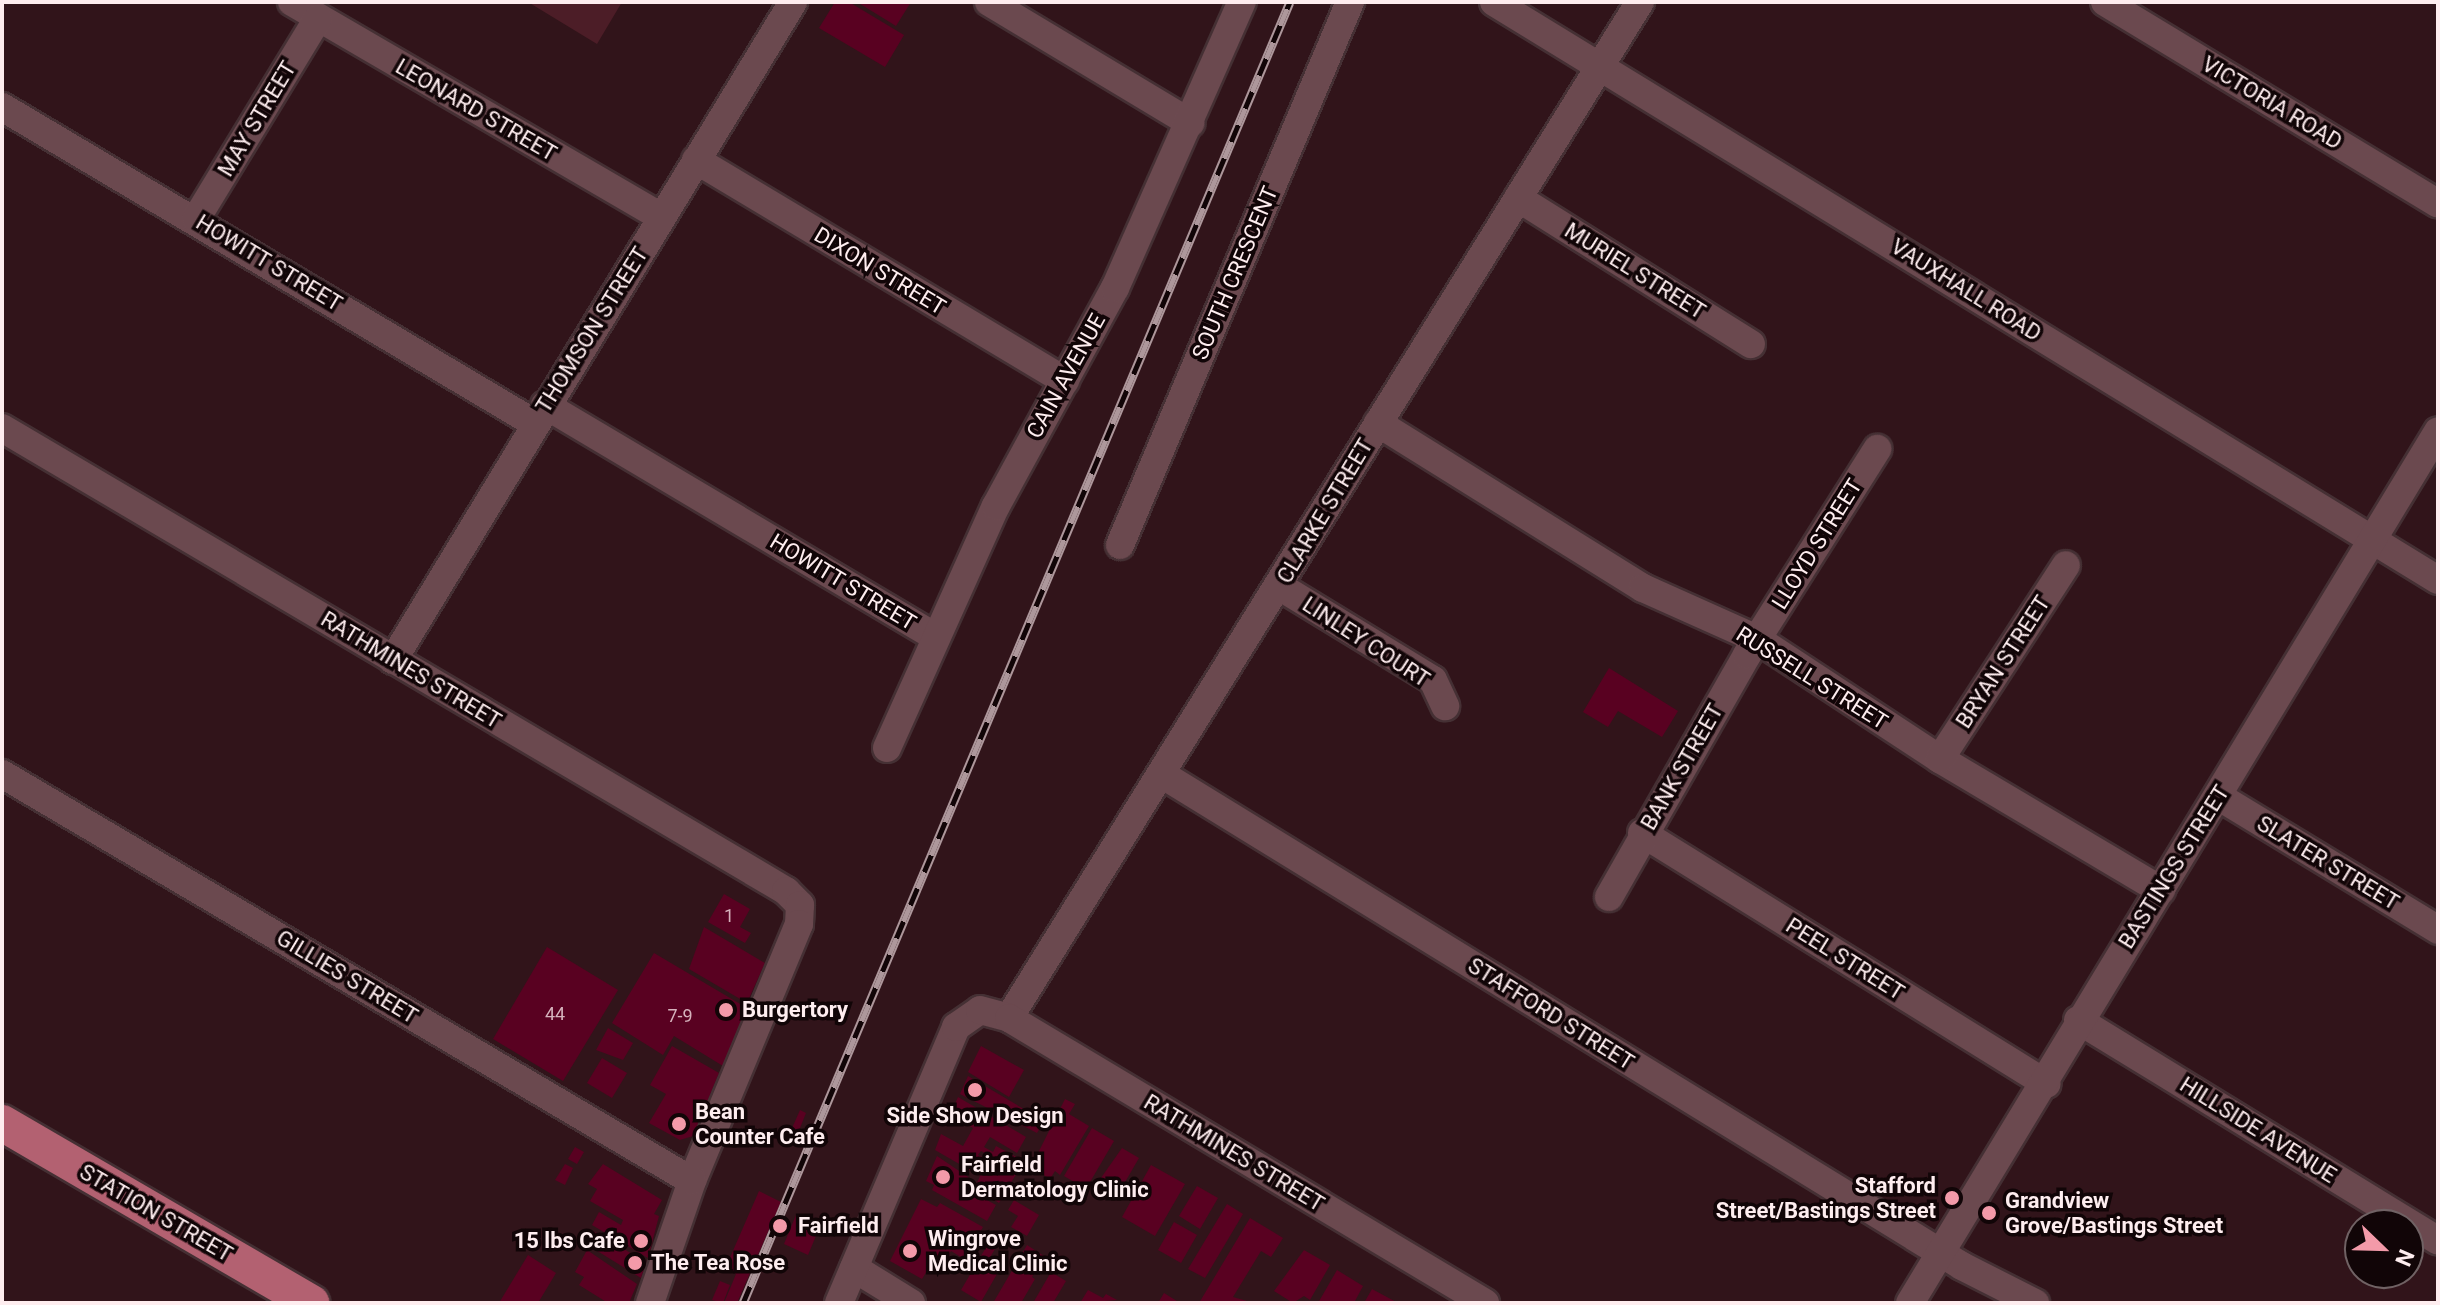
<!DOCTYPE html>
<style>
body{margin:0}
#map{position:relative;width:2440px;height:1305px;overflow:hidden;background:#31141a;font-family:Roboto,sans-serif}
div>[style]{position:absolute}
.green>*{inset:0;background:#4c1d27}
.building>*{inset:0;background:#590121}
.roads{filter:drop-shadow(2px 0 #453034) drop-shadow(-2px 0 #453034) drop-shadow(0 2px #453034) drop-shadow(0 -2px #453034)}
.minor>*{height:28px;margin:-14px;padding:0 14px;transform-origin:14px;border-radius:14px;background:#6b494f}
.major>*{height:36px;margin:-18px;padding:0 18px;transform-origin:18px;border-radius:18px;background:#b36171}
.rail>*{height:9px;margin-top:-4.5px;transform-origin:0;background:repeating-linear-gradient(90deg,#110507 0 18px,#ad979b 0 36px);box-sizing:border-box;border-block:2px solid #ad979b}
.dots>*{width:22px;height:22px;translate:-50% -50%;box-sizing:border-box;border:4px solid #110507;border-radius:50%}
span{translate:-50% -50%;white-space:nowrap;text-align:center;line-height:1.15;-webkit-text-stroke:7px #110507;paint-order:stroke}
.number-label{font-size:18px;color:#d5b2bc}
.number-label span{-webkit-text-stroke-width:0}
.street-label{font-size:22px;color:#feedef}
.poi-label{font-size:22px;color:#feedef;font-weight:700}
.left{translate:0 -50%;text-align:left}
.right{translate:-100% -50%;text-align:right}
.frame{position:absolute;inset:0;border:4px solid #feedef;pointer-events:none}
.north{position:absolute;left:2344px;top:1209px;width:80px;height:80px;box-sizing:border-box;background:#110507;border:2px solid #706264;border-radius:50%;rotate:113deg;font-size:22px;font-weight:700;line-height:32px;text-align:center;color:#feedef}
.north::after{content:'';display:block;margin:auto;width:28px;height:36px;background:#f39aa9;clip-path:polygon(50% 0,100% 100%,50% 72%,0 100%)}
</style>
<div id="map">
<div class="green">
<i style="clip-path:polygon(528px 2px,622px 2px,597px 44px)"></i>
</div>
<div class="building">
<i style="clip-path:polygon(835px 2px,849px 2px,904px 35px,885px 67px,819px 28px)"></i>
<i style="clip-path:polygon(857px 2px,911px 2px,896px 26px)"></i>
<i style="clip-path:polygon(1609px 668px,1678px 711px,1662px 737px,1618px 711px,1608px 727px,1583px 712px)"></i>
<i style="clip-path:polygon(724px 894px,750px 909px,740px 927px,751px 933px,745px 943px,708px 922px)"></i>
<i style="clip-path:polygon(704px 927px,765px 963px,747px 1003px,689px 969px)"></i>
<i style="clip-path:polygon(547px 947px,618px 990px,563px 1081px,493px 1039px)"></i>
<i style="clip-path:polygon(654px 953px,747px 1008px,723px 1066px,674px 1036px,663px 1055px,612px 1023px)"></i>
<i style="clip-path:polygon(608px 1028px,633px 1043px,623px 1060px,596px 1050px)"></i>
<i style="clip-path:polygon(672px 1046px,719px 1073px,693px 1136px,680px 1140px,649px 1123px,666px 1094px,650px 1085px)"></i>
<i style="clip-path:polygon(981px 1046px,1024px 1070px,1009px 1097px,968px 1072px)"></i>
<i style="clip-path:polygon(602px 1058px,627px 1073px,612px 1098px,587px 1083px)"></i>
<i style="clip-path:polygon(968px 1076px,1044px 1121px,1037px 1133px,960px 1094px)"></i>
<i style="clip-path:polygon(evenodd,958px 1097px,1026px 1137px,1017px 1153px,990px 1137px,984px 1147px,993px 1152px,996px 1146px,1024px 1161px,999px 1203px,987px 1195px,985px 1199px,996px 1205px,987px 1221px,932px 1190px,934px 1185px,926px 1181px,937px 1156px,977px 1183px,980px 1176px,935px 1150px,941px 1134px,963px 1146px,973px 1128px,950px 1115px,958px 1097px,981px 1151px,992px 1157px,990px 1161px,978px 1155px,981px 1151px)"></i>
<i style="clip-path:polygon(1065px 1099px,1075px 1104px,1069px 1114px,1089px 1126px,1060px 1175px,1055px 1171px,1050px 1179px,1034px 1169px,1040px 1160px,1035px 1159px)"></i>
<i style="clip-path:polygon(800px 1110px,806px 1113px,796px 1138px,789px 1135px)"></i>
<i style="clip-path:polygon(1092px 1128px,1114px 1141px,1086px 1189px,1064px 1176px)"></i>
<i style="clip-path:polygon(575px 1147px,584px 1152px,577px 1164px,568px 1159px)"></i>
<i style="clip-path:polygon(1122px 1148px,1139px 1158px,1117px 1196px,1096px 1185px)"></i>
<i style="clip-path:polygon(565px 1164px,573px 1168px,565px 1185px,555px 1180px)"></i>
<i style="clip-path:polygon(603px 1164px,662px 1200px,654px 1214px,659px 1216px,648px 1258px,592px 1225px,599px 1212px,621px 1225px,623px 1220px,590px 1201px,597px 1189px,588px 1184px)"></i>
<i style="clip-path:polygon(1151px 1165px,1185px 1184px,1155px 1236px,1122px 1217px)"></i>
<i style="clip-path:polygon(1197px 1186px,1218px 1198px,1200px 1229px,1179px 1216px)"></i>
<i style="clip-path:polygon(759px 1191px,781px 1202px,737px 1303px,724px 1303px,736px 1274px,725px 1269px)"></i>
<i style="clip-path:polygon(921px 1199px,937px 1207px,940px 1203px,983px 1227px,964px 1259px,951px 1251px,939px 1271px,930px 1266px,922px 1279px,890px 1261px)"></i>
<i style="clip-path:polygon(1014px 1200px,1039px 1215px,1027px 1236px,1011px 1227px,1018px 1216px,1008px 1210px)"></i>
<i style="clip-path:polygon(1227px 1204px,1243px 1214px,1205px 1278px,1188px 1269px)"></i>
<i style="clip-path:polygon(796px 1215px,821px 1224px,808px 1255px,784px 1244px)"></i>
<i style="clip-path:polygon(1250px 1218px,1283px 1238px,1271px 1257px,1261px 1251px,1233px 1297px,1254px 1303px,1199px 1303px)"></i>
<i style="clip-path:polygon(1174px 1222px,1197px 1235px,1181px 1263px,1158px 1250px)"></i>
<i style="clip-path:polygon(593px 1231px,646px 1262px,641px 1278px,586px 1244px)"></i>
<i style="clip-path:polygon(988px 1244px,995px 1249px,989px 1259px,1001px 1267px,981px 1302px,961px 1290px)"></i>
<i style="clip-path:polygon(1027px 1245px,1044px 1256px,1032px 1277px,1035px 1279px,1021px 1303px,993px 1303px)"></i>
<i style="clip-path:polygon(587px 1250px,637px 1284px,629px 1303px,608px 1303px,579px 1285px,584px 1277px,575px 1272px)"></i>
<i style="clip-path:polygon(1304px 1250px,1330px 1265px,1310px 1300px,1304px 1296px,1293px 1303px,1274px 1291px)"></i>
<i style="clip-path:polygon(528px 1255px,556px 1273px,538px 1303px,499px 1303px)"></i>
<i style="clip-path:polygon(1337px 1270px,1363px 1286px,1354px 1303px,1318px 1303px)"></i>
<i style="clip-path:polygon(1051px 1272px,1066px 1281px,1053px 1303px,1033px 1303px)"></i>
<i style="clip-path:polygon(720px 1281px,730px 1285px,723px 1303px,712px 1300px)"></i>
<i style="clip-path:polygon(1372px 1289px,1398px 1303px,1364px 1303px)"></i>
<i style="clip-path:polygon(1088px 1290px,1103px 1298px,1106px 1294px,1117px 1300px,1080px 1303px)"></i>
<i style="clip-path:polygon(1164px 1293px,1180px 1303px,1158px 1303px)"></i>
</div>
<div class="roads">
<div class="minor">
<i style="left:292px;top:2px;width:427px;rotate:30.2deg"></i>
<i style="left:989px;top:2px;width:235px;rotate:31deg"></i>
<i style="left:1494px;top:2px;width:1107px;rotate:31.48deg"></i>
<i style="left:2105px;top:2px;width:389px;rotate:31.2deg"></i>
<i style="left:2px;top:107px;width:619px;rotate:30.71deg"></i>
<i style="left:696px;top:160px;width:430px;rotate:30.9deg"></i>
<i style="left:1518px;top:198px;width:275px;rotate:32.1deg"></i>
<i style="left:196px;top:219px;width:235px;rotate:-58.7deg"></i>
<i style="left:545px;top:405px;width:454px;rotate:30.7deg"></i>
<i style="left:1378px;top:423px;width:312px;rotate:31.9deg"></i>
<i style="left:1643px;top:588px;width:125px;rotate:24.1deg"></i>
<i style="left:1757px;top:639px;width:219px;rotate:33.3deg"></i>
<i style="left:1940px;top:759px;width:257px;rotate:30.7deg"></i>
<i style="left:2px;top:428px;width:911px;rotate:30.56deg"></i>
<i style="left:786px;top:891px;width:20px;rotate:45deg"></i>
<i style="left:800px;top:905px;width:19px;rotate:93deg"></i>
<i style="left:799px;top:924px;width:278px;rotate:112.6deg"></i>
<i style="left:692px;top:1181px;width:129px;rotate:109deg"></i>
<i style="left:1120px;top:545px;width:590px;rotate:-67.04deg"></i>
<i style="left:1279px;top:586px;width:180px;rotate:31.4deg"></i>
<i style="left:1433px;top:680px;width:29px;rotate:65deg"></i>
<i style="left:393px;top:660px;width:770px;rotate:-58.7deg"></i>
<i style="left:887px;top:748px;width:265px;rotate:-65.8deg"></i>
<i style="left:996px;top:506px;width:248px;rotate:-61.4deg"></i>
<i style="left:1115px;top:288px;width:313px;rotate:-66.1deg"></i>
<i style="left:1940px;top:759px;width:231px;rotate:-57deg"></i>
<i style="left:2px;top:774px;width:801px;rotate:30.53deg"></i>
<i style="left:1163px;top:775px;width:938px;rotate:31.57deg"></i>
<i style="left:1962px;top:1266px;width:82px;rotate:26.9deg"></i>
<i style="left:2218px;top:796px;width:258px;rotate:31.3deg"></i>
<i style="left:1642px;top:833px;width:476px;rotate:31.8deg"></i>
<i style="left:1609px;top:897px;width:279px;rotate:-60.3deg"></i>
<i style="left:1747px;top:655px;width:244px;rotate:-57.7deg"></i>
<i style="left:1009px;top:1018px;width:1196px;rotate:-58.16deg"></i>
<i style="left:2078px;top:1020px;width:422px;rotate:31.5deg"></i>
<i style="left:854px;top:1268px;width:67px;rotate:31.6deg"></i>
<i style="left:839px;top:1303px;width:300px;rotate:-67deg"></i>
<i style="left:956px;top:1027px;width:29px;rotate:-35deg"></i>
<i style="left:980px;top:1010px;width:30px;rotate:15deg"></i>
<i style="left:1009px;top:1018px;width:555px;rotate:30.91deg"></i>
<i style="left:1910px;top:1303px;width:1019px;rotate:-58.8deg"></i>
</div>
<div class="major">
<i style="left:2px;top:1123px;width:358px;rotate:30.2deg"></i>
</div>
</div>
<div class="rail">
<i style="left:743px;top:1303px;width:1411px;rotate:-67.2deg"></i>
</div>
<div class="dots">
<i style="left:726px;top:1010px;background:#f39aa9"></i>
<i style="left:975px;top:1090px;background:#f39aa9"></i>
<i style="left:679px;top:1124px;background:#f39aa9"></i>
<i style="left:943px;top:1177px;background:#f39aa9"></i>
<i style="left:1952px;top:1198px;background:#f39aa9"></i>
<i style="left:1989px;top:1213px;background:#f39aa9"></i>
<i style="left:780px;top:1226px;background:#f39aa9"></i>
<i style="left:641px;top:1241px;background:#f39aa9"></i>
<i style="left:910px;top:1251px;background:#f39aa9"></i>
<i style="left:635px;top:1263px;background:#f39aa9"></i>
</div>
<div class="number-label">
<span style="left:729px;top:916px">1</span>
<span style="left:555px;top:1014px">44</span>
<span style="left:680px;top:1016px">7-9</span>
</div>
<div class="street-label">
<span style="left:2272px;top:103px;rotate:31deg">VICTORIA ROAD</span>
<span style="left:476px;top:110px;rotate:30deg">LEONARD STREET</span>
<span style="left:257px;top:119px;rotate:-59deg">MAY STREET</span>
<span style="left:269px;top:263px;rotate:31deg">HOWITT STREET</span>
<span style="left:880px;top:271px;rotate:31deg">DIXON STREET</span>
<span style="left:1635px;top:271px;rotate:32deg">MURIEL STREET</span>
<span style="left:1235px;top:273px;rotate:-67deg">SOUTH CRESCENT</span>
<span style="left:1966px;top:290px;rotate:32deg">VAUXHALL ROAD</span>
<span style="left:592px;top:330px;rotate:-58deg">THOMSON STREET</span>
<span style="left:1066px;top:376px;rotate:-61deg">CAIN AVENUE</span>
<span style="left:1325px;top:511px;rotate:-59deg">CLARKE STREET</span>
<span style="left:1817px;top:544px;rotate:-58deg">LLOYD STREET</span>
<span style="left:843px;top:582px;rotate:31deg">HOWITT STREET</span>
<span style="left:1366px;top:642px;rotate:33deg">LINLEY COURT</span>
<span style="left:2003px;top:662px;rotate:-57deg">BRYAN STREET</span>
<span style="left:411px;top:670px;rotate:31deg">RATHMINES STREET</span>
<span style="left:1812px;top:678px;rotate:32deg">RUSSELL STREET</span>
<span style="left:1682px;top:767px;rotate:-60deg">BANK STREET</span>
<span style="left:2328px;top:863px;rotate:31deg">SLATER STREET</span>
<span style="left:2174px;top:867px;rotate:-58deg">BASTINGS STREET</span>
<span style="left:1845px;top:959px;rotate:32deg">PEEL STREET</span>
<span style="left:347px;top:977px;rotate:31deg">GILLIES STREET</span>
<span style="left:1551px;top:1014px;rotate:32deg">STAFFORD STREET</span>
<span style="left:2258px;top:1130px;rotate:32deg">HILLSIDE AVENUE</span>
<span style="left:1234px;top:1153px;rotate:31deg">RATHMINES STREET</span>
<span style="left:156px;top:1213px;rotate:30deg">STATION STREET</span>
</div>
<div class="poi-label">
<span class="left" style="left:742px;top:1010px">Burgertory</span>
<span class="left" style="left:695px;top:1124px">Bean<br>Counter Cafe</span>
<span style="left:975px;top:1116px">Side Show Design</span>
<span class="left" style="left:961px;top:1177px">Fairfield<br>Dermatology Clinic</span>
<span class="right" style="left:1936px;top:1198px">Stafford<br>Street/Bastings Street</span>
<span class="left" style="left:2005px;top:1213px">Grandview<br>Grove/Bastings Street</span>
<span class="left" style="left:798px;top:1226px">Fairfield</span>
<span class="left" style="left:928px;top:1251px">Wingrove<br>Medical Clinic</span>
<span class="right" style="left:625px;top:1241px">15 lbs Cafe</span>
<span class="left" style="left:651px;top:1263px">The Tea Rose</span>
</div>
<div class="frame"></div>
<div class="north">N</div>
</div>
